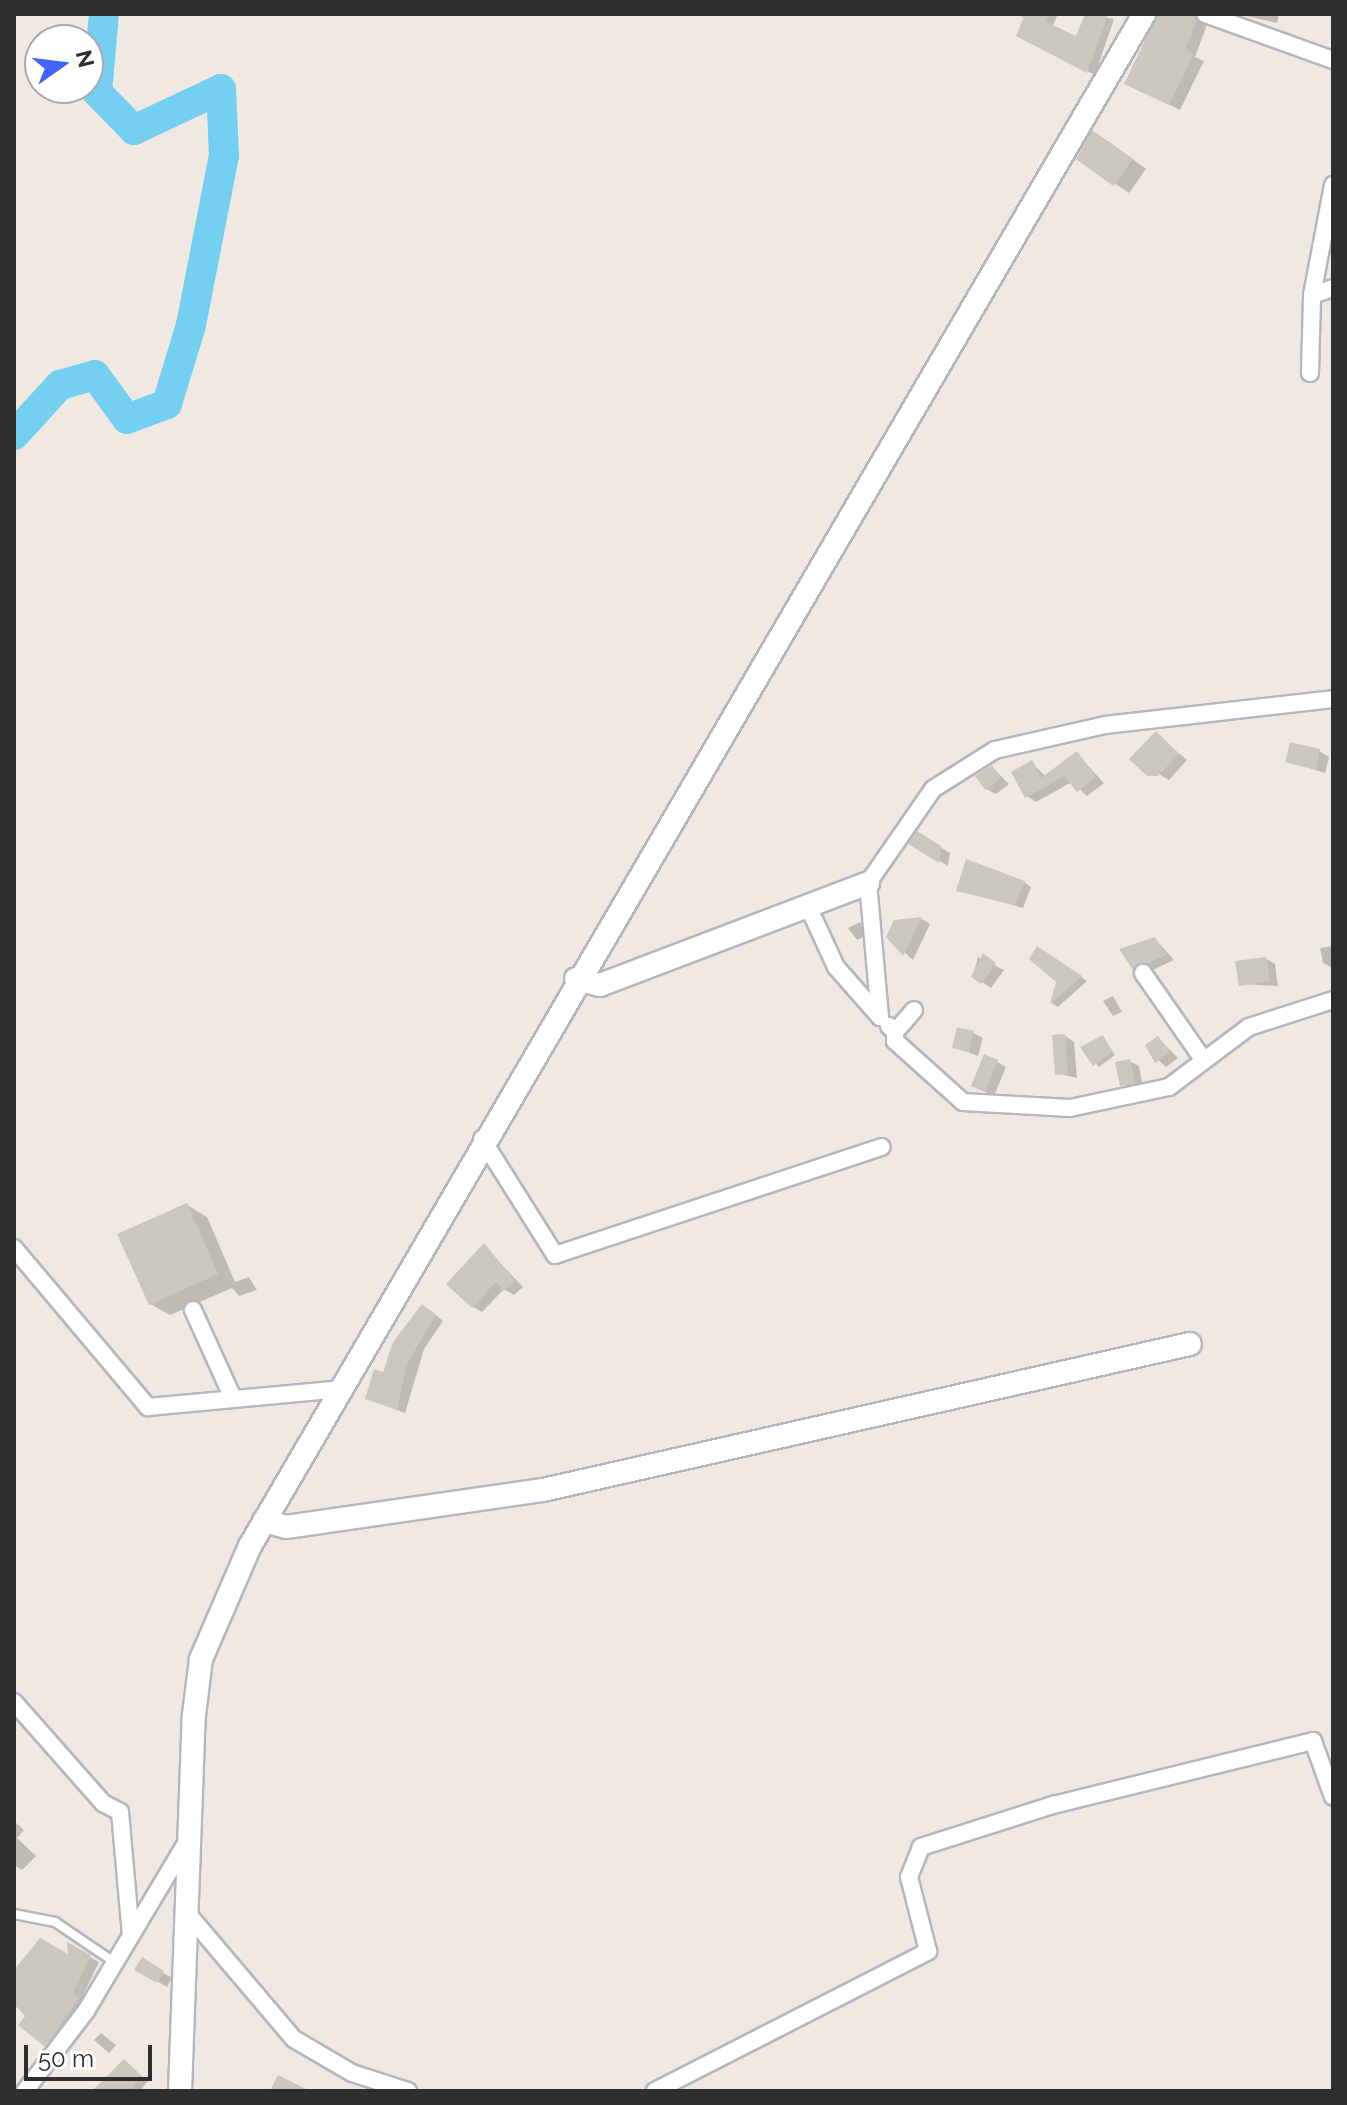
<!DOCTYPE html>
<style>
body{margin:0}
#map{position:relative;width:1347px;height:2105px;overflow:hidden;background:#efe9e1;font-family:Raleway,sans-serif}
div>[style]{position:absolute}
.shadow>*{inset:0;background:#0003}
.river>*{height:30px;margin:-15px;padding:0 15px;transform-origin:15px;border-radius:15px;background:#75cff0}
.building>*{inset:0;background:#cbc7bf}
.roads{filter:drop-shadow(2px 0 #b4b7c1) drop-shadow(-2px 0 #b4b7c1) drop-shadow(0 2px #b4b7c1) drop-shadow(0 -2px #b4b7c1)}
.lane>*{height:8px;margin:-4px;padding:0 4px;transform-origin:4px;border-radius:4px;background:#fff}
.street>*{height:16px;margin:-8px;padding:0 8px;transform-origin:8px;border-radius:8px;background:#fff}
.secondary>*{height:22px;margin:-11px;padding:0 11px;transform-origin:11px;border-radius:11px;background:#fff}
span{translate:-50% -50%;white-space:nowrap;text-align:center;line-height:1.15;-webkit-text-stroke:8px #fff;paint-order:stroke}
.frame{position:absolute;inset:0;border:16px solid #2e2e2e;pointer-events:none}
.north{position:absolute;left:24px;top:24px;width:80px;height:80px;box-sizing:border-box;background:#fff;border:2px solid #ababab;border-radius:50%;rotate:76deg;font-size:22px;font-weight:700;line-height:32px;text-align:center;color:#2e2e2e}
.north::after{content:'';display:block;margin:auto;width:28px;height:36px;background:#4264fb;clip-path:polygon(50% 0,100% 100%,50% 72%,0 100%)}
.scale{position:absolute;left:24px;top:2045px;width:128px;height:36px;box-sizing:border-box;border:4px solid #2e2e2e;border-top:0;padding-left:10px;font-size:24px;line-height:28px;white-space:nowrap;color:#2e2e2e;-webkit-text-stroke:6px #fff;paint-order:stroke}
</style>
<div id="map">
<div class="shadow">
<i style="clip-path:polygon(1016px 14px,1058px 14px,1052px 27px,1077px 38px,1087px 14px,1114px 19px,1095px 75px,1018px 35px,1026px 18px)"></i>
<i style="clip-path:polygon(1157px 14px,1211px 14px,1195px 57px,1204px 61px,1180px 110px,1126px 83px)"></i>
<i style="clip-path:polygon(1238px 14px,1279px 14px,1277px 23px)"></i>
<i style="clip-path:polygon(1108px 141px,1146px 169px,1129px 193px,1078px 159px)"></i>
<i style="clip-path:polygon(1156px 734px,1187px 760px,1169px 780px,1133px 759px)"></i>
<i style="clip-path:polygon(1319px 751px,1329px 757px,1325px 773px,1287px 761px)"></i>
<i style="clip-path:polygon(1077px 754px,1104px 783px,1087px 796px,1072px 782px,1036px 802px,1027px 796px,1032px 763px,1046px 777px)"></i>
<i style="clip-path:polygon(992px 767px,1009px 784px,996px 794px,986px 789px)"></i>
<i style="clip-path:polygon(927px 839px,950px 853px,948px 866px,911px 843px)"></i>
<i style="clip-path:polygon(1024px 882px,1031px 887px,1023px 908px,958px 890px)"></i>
<i style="clip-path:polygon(922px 919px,930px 924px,913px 960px,888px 937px,895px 922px)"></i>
<i style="clip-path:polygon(860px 922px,865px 936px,857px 940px,848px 928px)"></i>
<i style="clip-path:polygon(1155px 939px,1174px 960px,1144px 974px,1122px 950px)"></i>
<i style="clip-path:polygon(1333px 946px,1333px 968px,1323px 963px,1320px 948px)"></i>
<i style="clip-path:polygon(1045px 952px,1087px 981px,1058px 1007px,1052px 1003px,1058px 981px)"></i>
<i style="clip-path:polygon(978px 957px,1004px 970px,991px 988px,973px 976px)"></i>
<i style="clip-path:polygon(1266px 959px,1275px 964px,1278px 986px,1241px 984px)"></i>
<i style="clip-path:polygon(1113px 996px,1122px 1012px,1113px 1016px,1103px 1001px)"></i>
<i style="clip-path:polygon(973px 1033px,983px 1038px,978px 1056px,954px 1047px)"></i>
<i style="clip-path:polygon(1065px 1036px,1074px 1042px,1077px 1078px,1057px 1073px)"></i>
<i style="clip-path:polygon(1103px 1037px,1115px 1055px,1099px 1067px,1083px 1048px)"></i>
<i style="clip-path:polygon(1158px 1038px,1178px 1058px,1166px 1067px,1148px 1051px)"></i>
<i style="clip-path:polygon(1129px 1061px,1139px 1066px,1143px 1088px,1122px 1085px)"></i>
<i style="clip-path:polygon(997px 1062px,1006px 1067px,994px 1096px,983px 1091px)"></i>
<i style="clip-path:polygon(187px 1205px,207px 1217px,235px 1282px,249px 1277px,257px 1290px,239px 1296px,232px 1288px,170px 1315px,150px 1304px)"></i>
<i style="clip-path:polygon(484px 1246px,523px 1287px,514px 1295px,504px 1289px,482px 1312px,473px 1307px)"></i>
<i style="clip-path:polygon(431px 1311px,443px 1321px,424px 1349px,405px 1413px,367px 1398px)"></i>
<i style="clip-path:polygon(14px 1821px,24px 1830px,17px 1838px,36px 1856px,22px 1870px,14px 1865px)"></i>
<i style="clip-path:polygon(69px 1946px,99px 1962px,81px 2000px,87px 2004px,55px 2050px,14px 2003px,14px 1975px,71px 1957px)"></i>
<i style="clip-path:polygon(142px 1960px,172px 1978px,167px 1987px,137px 1969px)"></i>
<i style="clip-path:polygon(101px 2033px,116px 2045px,109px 2053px,94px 2040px)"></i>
<i style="clip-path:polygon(124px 2062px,148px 2081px,140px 2091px,101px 2091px)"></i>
</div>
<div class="river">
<i style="left:14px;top:435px;width:68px;rotate:-47.4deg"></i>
<i style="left:60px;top:385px;width:36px;rotate:-16deg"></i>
<i style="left:95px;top:375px;width:54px;rotate:54deg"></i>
<i style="left:127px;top:419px;width:43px;rotate:-20.6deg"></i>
<i style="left:167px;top:404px;width:83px;rotate:-73.1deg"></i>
<i style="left:191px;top:325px;width:173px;rotate:-79deg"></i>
<i style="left:224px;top:155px;width:66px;rotate:-92.6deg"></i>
<i style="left:221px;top:89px;width:96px;rotate:154.8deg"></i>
<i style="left:134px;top:130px;width:53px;rotate:-134.2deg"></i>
<i style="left:97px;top:92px;width:78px;rotate:-84.9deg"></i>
</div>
<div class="building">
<i style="clip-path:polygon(1025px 14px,1049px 14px,1046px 22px,1076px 36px,1085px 14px,1108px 14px,1087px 73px,1016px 36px)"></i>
<i style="clip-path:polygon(1158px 14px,1194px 14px,1197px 21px,1185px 50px,1194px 53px,1169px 105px,1124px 84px)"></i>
<i style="clip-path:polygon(1092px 130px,1133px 159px,1113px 186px,1076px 159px)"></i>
<i style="clip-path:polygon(1156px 731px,1179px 754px,1158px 776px,1147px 776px,1129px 759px)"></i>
<i style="clip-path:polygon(1290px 742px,1320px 749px,1316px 770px,1285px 762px)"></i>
<i style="clip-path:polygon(1077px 751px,1096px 777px,1077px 792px,1064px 776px,1025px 798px,1011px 772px,1032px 760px,1041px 778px)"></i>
<i style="clip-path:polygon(992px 765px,1001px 778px,985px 790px,975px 776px)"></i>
<i style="clip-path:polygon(917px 831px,941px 846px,939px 863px,908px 844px)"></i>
<i style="clip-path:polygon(966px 859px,1025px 881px,1015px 905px,956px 891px)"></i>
<i style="clip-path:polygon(922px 917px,903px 956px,886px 937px,894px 920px)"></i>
<i style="clip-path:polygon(1155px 937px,1166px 955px,1133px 970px,1119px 949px)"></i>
<i style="clip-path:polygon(1037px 946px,1082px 976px,1050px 1004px,1056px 982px,1029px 959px)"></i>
<i style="clip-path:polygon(983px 953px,996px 963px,981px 984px,971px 977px)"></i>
<i style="clip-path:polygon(1266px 957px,1270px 981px,1239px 986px,1235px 961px)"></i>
<i style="clip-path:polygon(957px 1027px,974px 1031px,969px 1052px,952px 1048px)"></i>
<i style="clip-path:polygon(1065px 1034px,1068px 1074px,1055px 1075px,1052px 1035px)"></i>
<i style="clip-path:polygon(1103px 1035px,1112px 1052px,1093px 1066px,1080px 1047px)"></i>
<i style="clip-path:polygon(1158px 1036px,1170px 1052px,1155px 1063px,1145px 1045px)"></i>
<i style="clip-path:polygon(984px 1054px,998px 1060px,985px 1092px,971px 1086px)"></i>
<i style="clip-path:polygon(1130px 1059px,1135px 1083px,1120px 1086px,1115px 1062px)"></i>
<i style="clip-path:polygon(187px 1203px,218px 1274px,149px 1305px,117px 1234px)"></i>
<i style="clip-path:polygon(484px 1243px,515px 1281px,504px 1291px,496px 1282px,472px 1308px,446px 1284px)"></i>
<i style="clip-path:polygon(422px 1304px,436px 1315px,407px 1364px,397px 1410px,365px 1399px,374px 1369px,383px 1372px,393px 1342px)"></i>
<i style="clip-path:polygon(40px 1938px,68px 1954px,67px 1942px,91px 1955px,73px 1993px,79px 1998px,45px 2047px,18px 2025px,26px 2015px,14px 2005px,14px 1970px)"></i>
<i style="clip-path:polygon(142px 1957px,164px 1971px,157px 1983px,134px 1970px)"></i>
<i style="clip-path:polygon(124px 2059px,141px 2075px,132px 2091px,92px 2091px)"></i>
<i style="clip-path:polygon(278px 2075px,310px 2091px,270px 2091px)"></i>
</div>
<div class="roads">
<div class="lane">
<i style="left:14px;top:1914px;width:42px;rotate:11deg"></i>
<i style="left:55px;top:1922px;width:71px;rotate:34.1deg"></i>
</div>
<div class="street">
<i style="left:1205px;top:14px;width:136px;rotate:19.8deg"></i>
<i style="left:1312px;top:295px;width:112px;rotate:-79.2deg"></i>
<i style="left:1310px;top:373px;width:78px;rotate:-88.5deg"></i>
<i style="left:1312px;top:295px;width:22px;rotate:-18deg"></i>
<i style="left:807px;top:904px;width:69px;rotate:65.3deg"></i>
<i style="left:836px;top:967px;width:67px;rotate:48.7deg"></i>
<i style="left:880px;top:1017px;width:135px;rotate:-95.1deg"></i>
<i style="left:868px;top:883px;width:114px;rotate:-55.3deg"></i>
<i style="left:933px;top:789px;width:73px;rotate:-32.2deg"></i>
<i style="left:995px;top:750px;width:113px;rotate:-12.8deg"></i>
<i style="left:1105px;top:725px;width:229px;rotate:-6.5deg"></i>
<i style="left:1143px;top:973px;width:103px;rotate:55.2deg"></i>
<i style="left:889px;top:1026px;width:8px;rotate:45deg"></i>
<i style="left:895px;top:1032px;width:29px;rotate:-49deg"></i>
<i style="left:895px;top:1032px;width:9px;rotate:90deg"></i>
<i style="left:895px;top:1041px;width:91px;rotate:41.9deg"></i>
<i style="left:963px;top:1102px;width:107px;rotate:3.2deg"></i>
<i style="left:1070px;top:1108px;width:101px;rotate:-12deg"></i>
<i style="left:1169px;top:1087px;width:100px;rotate:-36.9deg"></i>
<i style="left:1249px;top:1027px;width:88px;rotate:-17.8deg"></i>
<i style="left:482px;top:1139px;width:137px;rotate:57.8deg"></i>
<i style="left:555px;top:1255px;width:344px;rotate:-18.3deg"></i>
<i style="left:14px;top:1248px;width:208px;rotate:49.9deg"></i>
<i style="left:148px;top:1407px;width:194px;rotate:-5.3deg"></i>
<i style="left:193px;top:1310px;width:97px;rotate:65.6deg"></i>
<i style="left:14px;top:1702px;width:135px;rotate:48.6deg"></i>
<i style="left:103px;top:1803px;width:19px;rotate:28deg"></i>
<i style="left:120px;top:1812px;width:124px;rotate:84.9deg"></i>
<i style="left:187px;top:1913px;width:165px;rotate:49.7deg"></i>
<i style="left:294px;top:2039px;width:67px;rotate:30.4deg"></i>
<i style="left:352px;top:2073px;width:59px;rotate:17.8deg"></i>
<i style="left:25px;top:2091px;width:101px;rotate:-52.7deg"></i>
<i style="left:86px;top:2011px;width:199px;rotate:-59.2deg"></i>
<i style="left:655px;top:2091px;width:307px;rotate:-27.1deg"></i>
<i style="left:928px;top:1951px;width:76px;rotate:-104.4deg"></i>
<i style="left:909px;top:1877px;width:32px;rotate:-68deg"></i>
<i style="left:921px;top:1847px;width:139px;rotate:-17.7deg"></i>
<i style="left:1053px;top:1805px;width:268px;rotate:-13.8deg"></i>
<i style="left:1313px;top:1741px;width:59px;rotate:70.3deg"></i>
</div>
<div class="secondary">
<i style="left:576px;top:979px;width:25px;rotate:14deg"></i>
<i style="left:600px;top:985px;width:287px;rotate:-20.8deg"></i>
<i style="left:264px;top:1521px;width:23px;rotate:15deg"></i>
<i style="left:286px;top:1527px;width:260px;rotate:-8.2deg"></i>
<i style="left:543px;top:1490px;width:663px;rotate:-12.72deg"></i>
<i style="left:180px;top:2091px;width:376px;rotate:-87.9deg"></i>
<i style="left:194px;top:1715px;width:56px;rotate:-82.9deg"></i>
<i style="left:201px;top:1659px;width:123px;rotate:-66.6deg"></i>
<i style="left:250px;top:1546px;width:1774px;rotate:-59.73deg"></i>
</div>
</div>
<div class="frame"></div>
<div class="north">N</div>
<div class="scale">50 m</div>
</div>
